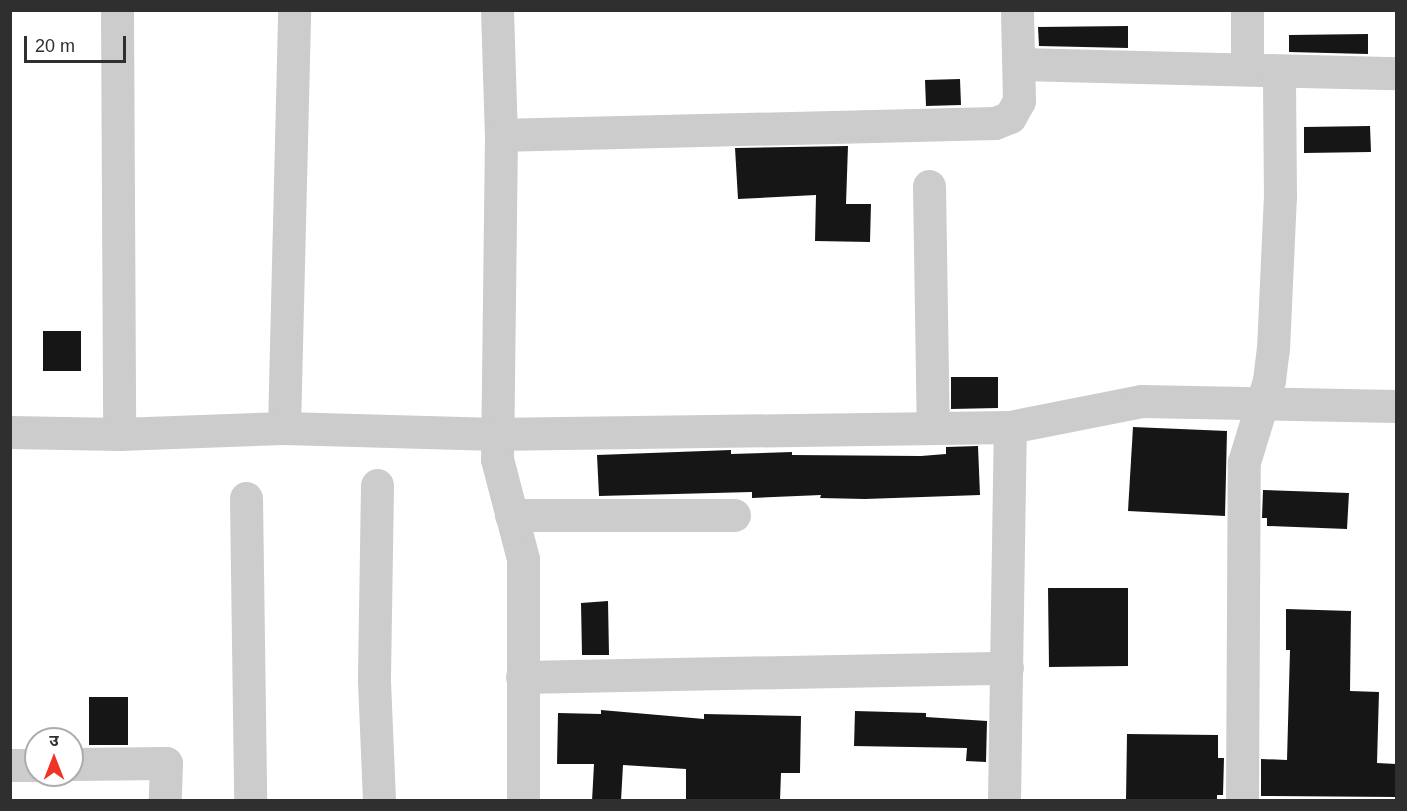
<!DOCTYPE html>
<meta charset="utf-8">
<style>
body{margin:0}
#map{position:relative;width:1407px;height:811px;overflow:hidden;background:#fff;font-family:Arial,"Noto Sans Devanagari",sans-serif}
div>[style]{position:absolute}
.building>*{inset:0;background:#161616}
.street>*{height:33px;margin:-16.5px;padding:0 16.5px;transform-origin:16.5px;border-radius:16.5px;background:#ccc}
span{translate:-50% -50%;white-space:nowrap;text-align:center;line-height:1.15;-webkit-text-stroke:6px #fff;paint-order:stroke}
.frame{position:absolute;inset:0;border:12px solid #2f2f2f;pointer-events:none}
.north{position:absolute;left:24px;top:727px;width:60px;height:60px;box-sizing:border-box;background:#fff;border:2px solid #acacac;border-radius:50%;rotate:0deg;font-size:16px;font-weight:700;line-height:24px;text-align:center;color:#2f2f2f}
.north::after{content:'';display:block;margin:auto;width:21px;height:27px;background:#f03326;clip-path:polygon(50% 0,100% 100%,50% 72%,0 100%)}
.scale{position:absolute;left:24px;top:36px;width:102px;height:27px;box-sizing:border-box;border:3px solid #2f2f2f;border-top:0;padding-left:8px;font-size:18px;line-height:21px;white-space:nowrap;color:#2f2f2f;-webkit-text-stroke:4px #fff;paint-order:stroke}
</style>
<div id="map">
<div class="building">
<i style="clip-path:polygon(1128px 26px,1128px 48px,1039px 46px,1038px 27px)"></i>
<i style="clip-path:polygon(1368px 34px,1368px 54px,1289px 52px,1289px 35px)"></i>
<i style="clip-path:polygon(960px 79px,961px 105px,926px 106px,925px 80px)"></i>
<i style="clip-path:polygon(1370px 126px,1371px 152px,1304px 153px,1304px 127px)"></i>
<i style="clip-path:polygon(848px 146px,846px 204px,871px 204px,870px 242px,815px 241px,816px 195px,738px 199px,735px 148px)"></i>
<i style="clip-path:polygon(43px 331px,81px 331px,81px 371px,43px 371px)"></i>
<i style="clip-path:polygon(951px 377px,998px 377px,998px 408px,951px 409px)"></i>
<i style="clip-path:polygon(1133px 427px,1227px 431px,1225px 516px,1128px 511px)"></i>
<i style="clip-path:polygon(978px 446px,980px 495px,865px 499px,820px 498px,821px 495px,752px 498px,752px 492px,599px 496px,597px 455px,731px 450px,731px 454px,792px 452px,792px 455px,921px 456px,946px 454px,946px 447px)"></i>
<i style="clip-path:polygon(1263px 490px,1349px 493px,1347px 529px,1267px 526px,1267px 518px,1262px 518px)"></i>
<i style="clip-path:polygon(1048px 588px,1128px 588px,1128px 666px,1049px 667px)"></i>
<i style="clip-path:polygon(608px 601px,609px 655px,582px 655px,581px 603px)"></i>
<i style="clip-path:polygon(1286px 609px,1351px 611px,1350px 691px,1379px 692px,1377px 763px,1396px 764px,1396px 797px,1261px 796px,1261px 759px,1287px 760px,1290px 650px,1286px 650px)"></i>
<i style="clip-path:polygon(89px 697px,128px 697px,128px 745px,89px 745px)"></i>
<i style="clip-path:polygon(601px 710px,704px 719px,704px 714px,801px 716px,800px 773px,781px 773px,780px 801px,686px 801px,686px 769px,623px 765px,621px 801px,592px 801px,594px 764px,557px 764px,558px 713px,601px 714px)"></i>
<i style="clip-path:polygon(855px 711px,926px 713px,926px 717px,987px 721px,986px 762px,966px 761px,967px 748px,854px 746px)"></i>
<i style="clip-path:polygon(1127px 734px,1218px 735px,1218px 758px,1224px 758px,1223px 795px,1217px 795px,1217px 801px,1126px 801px)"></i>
</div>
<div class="street">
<i style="left:117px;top:10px;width:424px;rotate:89.7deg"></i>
<i style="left:497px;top:10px;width:125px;rotate:88.2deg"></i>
<i style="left:501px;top:135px;width:324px;rotate:90.7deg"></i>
<i style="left:497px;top:459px;width:103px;rotate:75.4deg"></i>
<i style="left:523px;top:559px;width:241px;rotate:90deg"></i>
<i style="left:1019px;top:64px;width:377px;rotate:1.4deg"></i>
<i style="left:1247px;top:69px;width:59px;rotate:-90deg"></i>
<i style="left:501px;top:135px;width:494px;rotate:-1.4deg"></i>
<i style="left:995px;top:123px;width:16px;rotate:-22deg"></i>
<i style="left:1010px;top:117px;width:18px;rotate:-61deg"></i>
<i style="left:1019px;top:101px;width:91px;rotate:-91.3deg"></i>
<i style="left:929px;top:186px;width:242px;rotate:89.1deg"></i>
<i style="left:284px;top:428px;width:418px;rotate:-88.6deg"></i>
<i style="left:10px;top:432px;width:109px;rotate:1.1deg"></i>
<i style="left:119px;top:434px;width:165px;rotate:-2.1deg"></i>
<i style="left:284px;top:428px;width:213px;rotate:1.6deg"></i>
<i style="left:497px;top:434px;width:513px;rotate:-0.78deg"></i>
<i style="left:1010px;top:427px;width:134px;rotate:-11.2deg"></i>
<i style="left:1141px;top:401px;width:255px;rotate:1.1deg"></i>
<i style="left:377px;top:485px;width:196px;rotate:90.9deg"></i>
<i style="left:374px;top:681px;width:119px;rotate:87.6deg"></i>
<i style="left:246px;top:498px;width:302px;rotate:89.2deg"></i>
<i style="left:511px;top:515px;width:223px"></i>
<i style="left:522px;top:677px;width:485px;rotate:-1.1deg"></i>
<i style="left:72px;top:764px;width:94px;rotate:-0.6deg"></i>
<i style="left:166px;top:763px;width:35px;rotate:92deg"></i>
<i style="left:10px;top:765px;width:26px"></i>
<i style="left:1004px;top:800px;width:373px;rotate:-89.1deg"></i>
<i style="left:1242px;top:800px;width:338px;rotate:-89.7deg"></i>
<i style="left:1244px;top:462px;width:86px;rotate:-73deg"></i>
<i style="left:1269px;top:380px;width:31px;rotate:-83deg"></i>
<i style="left:1273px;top:349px;width:152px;rotate:-87.4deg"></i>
<i style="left:1280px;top:197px;width:126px;rotate:-90.5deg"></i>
</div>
<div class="frame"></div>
<div class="north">उ</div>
<div class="scale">20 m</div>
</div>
